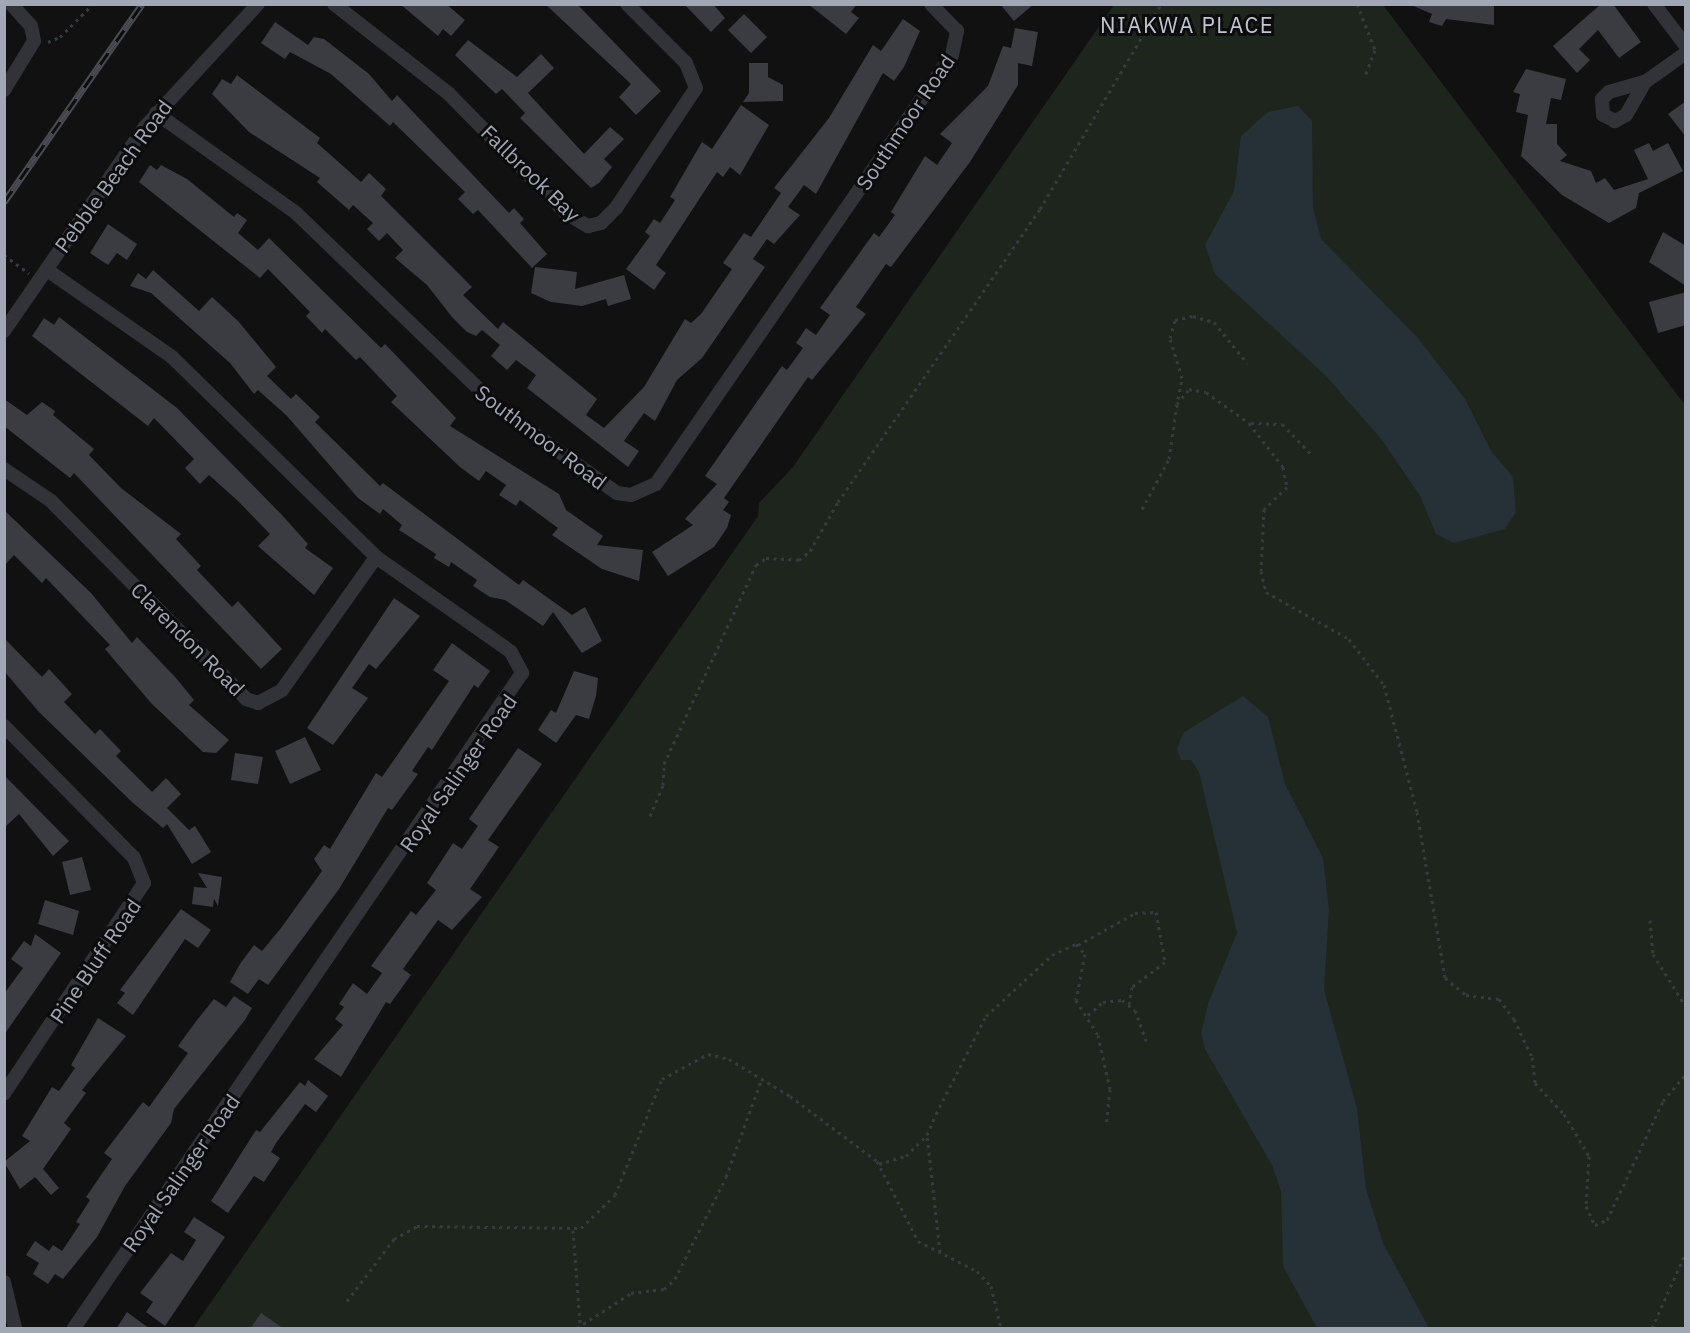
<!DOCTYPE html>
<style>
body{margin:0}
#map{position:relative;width:1690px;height:1333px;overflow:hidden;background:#111112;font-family:"IBM Plex Sans",sans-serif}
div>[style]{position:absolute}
.green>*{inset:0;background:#1d251d}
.water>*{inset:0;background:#263037}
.building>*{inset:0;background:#3a3c41}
.path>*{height:3px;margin-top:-1.5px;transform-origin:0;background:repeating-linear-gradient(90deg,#373a3f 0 3px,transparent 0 7.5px)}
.minor>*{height:14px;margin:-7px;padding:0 7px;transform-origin:7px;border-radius:7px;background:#313338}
.rail>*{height:7px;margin-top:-3.5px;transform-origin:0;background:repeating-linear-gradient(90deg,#0c0c0d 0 14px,#484b51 0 28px);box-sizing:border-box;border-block:2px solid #484b51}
span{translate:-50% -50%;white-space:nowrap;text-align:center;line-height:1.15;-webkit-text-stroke:6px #0c0c0d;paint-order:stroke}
.street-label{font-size:21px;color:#a1a7b5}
.neighbourhood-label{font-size:22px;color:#c2c6d0;letter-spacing:1.5px}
.frame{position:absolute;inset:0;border:6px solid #a1a7b5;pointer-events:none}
</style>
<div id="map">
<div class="green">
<i style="clip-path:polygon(1114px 5px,1383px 5px,1685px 405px,1685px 1328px,193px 1328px,758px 516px,759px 503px,793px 467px)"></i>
</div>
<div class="water">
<i style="clip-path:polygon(1298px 106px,1312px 121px,1313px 207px,1321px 239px,1418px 338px,1465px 399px,1491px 451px,1513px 477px,1516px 512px,1505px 529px,1454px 543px,1436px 534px,1420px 496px,1382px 440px,1326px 376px,1215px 274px,1205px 245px,1234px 191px,1241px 136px,1268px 112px)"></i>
<i style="clip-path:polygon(1243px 696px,1268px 717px,1285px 784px,1323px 858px,1329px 909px,1324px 990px,1357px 1108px,1366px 1189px,1383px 1243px,1429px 1328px,1317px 1328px,1283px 1266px,1281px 1191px,1272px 1165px,1205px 1049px,1201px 1033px,1209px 1001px,1237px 933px,1199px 772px,1191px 760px,1181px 760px,1177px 749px,1183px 733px)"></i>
</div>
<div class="building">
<i style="clip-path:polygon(400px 4px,446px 4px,465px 20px,451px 36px,443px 29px,438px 36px)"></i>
<i style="clip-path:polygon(545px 4px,577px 4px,661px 91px,636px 115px,619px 97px,631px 84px)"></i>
<i style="clip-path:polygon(684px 4px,713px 4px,725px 18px,711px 32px)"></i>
<i style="clip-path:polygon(808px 4px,857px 4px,851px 12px,859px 18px,846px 34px)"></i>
<i style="clip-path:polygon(1000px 4px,1034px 4px,1014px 21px)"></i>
<i style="clip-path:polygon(1409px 4px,1494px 4px,1494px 25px,1446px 19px,1442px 26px,1429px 22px,1432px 14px)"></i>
<i style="clip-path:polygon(1601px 4px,1613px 4px,1641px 42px,1619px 58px,1598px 30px,1579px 49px,1590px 60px,1577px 73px,1553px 46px)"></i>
<i style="clip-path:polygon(744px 14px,767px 37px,751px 53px,728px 30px)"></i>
<i style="clip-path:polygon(903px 19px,920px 31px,904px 67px,894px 81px,883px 73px,816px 194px,804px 185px,788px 207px,800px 215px,774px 244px,767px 239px,753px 259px,765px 267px,702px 358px,677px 380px,655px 421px,644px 413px,624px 441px,639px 451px,628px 467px,527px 388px,536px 375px,516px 360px,507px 370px,491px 356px,500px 345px,482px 330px,476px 336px,467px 332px,452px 317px,427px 285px,395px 258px,403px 250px,387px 233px,379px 241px,367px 229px,373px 223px,353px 205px,349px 210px,317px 182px,320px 178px,249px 132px,212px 94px,222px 79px,231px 84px,237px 75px,320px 138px,317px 143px,361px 182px,369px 173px,386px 189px,381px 196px,472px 287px,463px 295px,498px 329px,503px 322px,597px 399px,586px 415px,604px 428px,644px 387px,685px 319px,691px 323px,701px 314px,732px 269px,723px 263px,744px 233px,751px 237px,781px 193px,774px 188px,829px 118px,873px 45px,881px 51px)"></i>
<i style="clip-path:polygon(275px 22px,308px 45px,314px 37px,324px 39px,369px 74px,392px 101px,397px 95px,509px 213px,514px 208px,524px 219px,520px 223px,547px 254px,532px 268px,478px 210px,473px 214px,458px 199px,465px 192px,393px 122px,390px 126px,331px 74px,290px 52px,285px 59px,261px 43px)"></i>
<i style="clip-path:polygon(1015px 28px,1038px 32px,1032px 66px,1018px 63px,1018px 85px,970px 162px,891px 267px,886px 264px,856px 307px,866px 314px,812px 380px,808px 377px,724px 498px,729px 502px,723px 510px,731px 515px,727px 528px,714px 547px,668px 576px,652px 552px,693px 525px,685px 519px,717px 484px,705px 476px,782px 366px,787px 370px,803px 348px,796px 343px,806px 328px,816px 335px,830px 315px,820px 308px,874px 233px,879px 237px,895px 215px,891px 212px,925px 156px,937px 165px,952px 143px,940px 134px,988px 86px,1003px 46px,1011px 48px)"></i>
<i style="clip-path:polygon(468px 40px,517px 77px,541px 54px,554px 68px,528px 93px,584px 154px,610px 127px,624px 139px,604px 159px,612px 167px,599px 183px,591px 188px,520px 118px,525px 113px,502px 89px,496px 94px,455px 55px)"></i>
<i style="clip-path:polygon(749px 63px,768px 63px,768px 77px,783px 85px,783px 101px,743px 102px,749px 93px)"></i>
<i style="clip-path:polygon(1526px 69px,1566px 79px,1561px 100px,1551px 98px,1546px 124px,1557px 124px,1557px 144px,1567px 155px,1560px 161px,1591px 171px,1596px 183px,1605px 178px,1614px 190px,1648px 179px,1634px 150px,1649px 143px,1653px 151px,1668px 143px,1683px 171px,1639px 193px,1636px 208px,1609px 223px,1562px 195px,1521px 156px,1528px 115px,1516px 112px,1520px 94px,1513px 92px)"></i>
<i style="clip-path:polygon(1686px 101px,1686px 137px,1668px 114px)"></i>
<i style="clip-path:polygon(741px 105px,769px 125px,740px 175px,730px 167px,723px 177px,717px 172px,656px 265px,666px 273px,654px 290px,626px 269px,650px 236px,645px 232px,654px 219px,660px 223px,675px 200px,670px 197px,702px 142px,712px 149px)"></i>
<i style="clip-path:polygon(150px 165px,157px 170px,161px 165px,187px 179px,234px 217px,237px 213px,247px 220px,238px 233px,258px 250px,269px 238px,381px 348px,385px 344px,456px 418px,450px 426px,559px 494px,566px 510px,603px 536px,597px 545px,643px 550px,639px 581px,602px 569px,552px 535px,558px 528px,520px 500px,516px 506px,499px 495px,506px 485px,486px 471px,479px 481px,460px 467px,391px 402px,397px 396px,360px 357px,356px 360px,325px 329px,322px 333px,306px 316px,310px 312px,268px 269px,260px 278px,139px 182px)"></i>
<i style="clip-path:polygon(108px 224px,137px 244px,127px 260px,117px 253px,108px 265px,90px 253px)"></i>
<i style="clip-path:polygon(1663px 232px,1686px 246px,1686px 286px,1649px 262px)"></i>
<i style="clip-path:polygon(535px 267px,577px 272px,575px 289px,624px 275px,631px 299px,608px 306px,606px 299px,582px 306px,551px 302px,531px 293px)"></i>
<i style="clip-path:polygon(153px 270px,199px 311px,212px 297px,238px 321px,276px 367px,267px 376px,291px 399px,296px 394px,320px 417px,315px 422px,380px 486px,383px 483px,519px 585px,523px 580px,572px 615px,585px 607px,602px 641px,582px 653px,553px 612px,543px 626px,505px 600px,490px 597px,473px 586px,477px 580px,451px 562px,449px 567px,434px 558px,436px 554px,399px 530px,402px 525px,383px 509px,380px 514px,358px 498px,287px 416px,258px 390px,254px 394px,230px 363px,151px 293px,130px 286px,138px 273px,146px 279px)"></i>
<i style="clip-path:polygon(1686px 292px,1686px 325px,1658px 333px,1649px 302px)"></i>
<i style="clip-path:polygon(59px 317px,177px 408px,281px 514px,308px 544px,305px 548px,333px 568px,314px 595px,258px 546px,270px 534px,238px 501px,209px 475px,200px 484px,185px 468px,194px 459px,154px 418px,148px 426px,32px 336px,44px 318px,54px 325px)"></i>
<i style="clip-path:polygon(4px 399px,27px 415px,42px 402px,55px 411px,53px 415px,94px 449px,89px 455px,121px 488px,181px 534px,176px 539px,201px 566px,197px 570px,232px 607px,238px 601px,282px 649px,261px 669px,74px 473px,70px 478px,4px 426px)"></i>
<i style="clip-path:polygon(4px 510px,91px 593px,132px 643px,137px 637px,176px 678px,194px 700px,189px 705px,229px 740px,216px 753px,203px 752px,151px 703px,105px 649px,110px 645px,46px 578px,42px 583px,14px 555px,4px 566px)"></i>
<i style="clip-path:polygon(394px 598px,420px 616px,376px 669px,369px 664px,352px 688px,368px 698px,333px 745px,307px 728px)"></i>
<i style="clip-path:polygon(4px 638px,42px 677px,49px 669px,72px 694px,64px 702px,95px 734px,100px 729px,121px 751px,116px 756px,152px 792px,166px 778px,181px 794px,167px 808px,189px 830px,195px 826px,211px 852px,192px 864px,167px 824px,163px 828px,132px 802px,39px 712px,4px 671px)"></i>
<i style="clip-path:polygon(452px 643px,490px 671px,478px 688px,474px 685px,432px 750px,428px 747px,412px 771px,418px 774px,392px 810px,388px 808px,339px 889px,268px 985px,259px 979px,248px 994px,230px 982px,240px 964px,254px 945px,262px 951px,281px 928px,322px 871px,314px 859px,324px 845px,330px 849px,376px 773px,382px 777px,449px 681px,433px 670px)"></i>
<i style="clip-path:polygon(574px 671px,598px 678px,596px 696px,589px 719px,576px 715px,556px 743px,538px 730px,551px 710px,556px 713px)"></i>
<i style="clip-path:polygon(305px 737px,321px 770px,290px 784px,275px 751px)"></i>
<i style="clip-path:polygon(518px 748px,542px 764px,488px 840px,499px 847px,470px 889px,482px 897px,452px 930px,438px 920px,403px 969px,411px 975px,390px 1004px,386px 1002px,341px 1077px,314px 1059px,343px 1025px,335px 1019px,344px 1007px,339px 1004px,353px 983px,367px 994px,382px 973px,371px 966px,411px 911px,416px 915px,436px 890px,427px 883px,453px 843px,462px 849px,478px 826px,469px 819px)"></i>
<i style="clip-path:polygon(235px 753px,263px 757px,258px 784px,231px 780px)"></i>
<i style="clip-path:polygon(4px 775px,69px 841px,53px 856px,19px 814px,4px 828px)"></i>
<i style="clip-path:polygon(82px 857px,91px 890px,70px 895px,62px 862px)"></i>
<i style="clip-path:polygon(198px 873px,222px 877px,218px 906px,214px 899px,213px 907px,192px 904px,194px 887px,207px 888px)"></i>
<i style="clip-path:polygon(45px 900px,79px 911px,73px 935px,38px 924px)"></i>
<i style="clip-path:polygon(181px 909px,211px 930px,198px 948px,185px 939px,133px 1015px,117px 1003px,125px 993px,120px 990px)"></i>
<i style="clip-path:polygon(35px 934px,61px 953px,4px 1035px,4px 994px,23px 968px,11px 959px,24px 941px,31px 946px)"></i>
<i style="clip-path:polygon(234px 996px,252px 1008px,245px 1020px,174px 1109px,171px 1123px,125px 1186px,97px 1237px,63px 1279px,55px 1274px,48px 1284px,33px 1274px,39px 1263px,26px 1255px,35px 1241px,49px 1251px,53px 1245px,62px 1251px,80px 1224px,76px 1222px,90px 1200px,86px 1197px,112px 1159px,104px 1153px,143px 1102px,149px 1107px,188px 1053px,178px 1046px,197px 1020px,214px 999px,226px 1007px)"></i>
<i style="clip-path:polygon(98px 1018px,126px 1036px,82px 1090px,86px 1093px,64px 1123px,71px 1129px,43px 1169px,59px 1188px,51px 1195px,35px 1177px,20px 1189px,4px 1162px,30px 1141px,22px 1136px,52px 1087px,59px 1091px,75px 1068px,71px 1065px)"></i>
<i style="clip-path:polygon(308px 1080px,328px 1096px,316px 1112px,305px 1104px,276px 1143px,271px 1152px,280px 1158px,264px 1182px,254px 1176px,228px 1213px,211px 1201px,256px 1130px,260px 1132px,300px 1082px,305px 1086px)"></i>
<i style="clip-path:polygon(194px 1217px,225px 1237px,165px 1326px,146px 1312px,153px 1302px,140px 1293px,171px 1253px,183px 1261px,196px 1240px,184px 1232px)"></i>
<i style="clip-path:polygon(127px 1312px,150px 1329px,116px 1329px)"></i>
<i style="clip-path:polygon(261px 1313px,284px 1329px,250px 1329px)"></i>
</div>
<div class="path">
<i style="left:1357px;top:4px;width:49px;rotate:68.6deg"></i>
<i style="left:1375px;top:50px;width:26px;rotate:111deg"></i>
<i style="left:48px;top:42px;width:13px;rotate:-23deg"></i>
<i style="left:60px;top:37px;width:47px;rotate:-45deg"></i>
<i style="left:4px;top:255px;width:31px;rotate:36deg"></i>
<i style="left:1178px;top:399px;width:21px;rotate:-79deg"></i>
<i style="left:1182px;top:378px;width:42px;rotate:-106.7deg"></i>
<i style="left:1170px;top:338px;width:19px;rotate:-74deg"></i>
<i style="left:1175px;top:320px;width:18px;rotate:-13deg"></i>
<i style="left:1193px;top:316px;width:22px;rotate:16deg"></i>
<i style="left:1214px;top:322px;width:53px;rotate:51.2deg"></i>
<i style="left:1251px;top:423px;width:31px;rotate:2deg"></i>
<i style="left:1282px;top:424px;width:43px;rotate:45.9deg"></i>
<i style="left:1142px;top:509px;width:57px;rotate:-61.6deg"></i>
<i style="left:1169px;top:459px;width:56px;rotate:-81.7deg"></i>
<i style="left:1177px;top:404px;width:19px;rotate:-51deg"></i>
<i style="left:1189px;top:389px;width:17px;rotate:10deg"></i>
<i style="left:1206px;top:392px;width:53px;rotate:35.8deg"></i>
<i style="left:1249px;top:423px;width:56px;rotate:52.3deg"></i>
<i style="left:1283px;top:467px;width:20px;rotate:79deg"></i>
<i style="left:1287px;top:487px;width:32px;rotate:136deg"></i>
<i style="left:1264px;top:509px;width:62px;rotate:92.8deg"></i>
<i style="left:1261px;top:571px;width:22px;rotate:77deg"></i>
<i style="left:1266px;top:592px;width:95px;rotate:29.5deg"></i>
<i style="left:1349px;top:639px;width:58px;rotate:52.7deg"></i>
<i style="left:1384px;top:685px;width:131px;rotate:75.4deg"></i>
<i style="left:1417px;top:812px;width:168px;rotate:80.4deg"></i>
<i style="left:1445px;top:978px;width:27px;rotate:39deg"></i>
<i style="left:1466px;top:995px;width:33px;rotate:7deg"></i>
<i style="left:1499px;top:999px;width:25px;rotate:53deg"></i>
<i style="left:1514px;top:1019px;width:42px;rotate:64.7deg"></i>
<i style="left:1532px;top:1057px;width:26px;rotate:83deg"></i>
<i style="left:1535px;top:1083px;width:42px;rotate:46.9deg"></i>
<i style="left:1564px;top:1114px;width:49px;rotate:59.2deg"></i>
<i style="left:1589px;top:1156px;width:50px;rotate:93.4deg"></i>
<i style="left:1586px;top:1206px;width:21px;rotate:65deg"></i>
<i style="left:1595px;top:1225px;width:13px;rotate:-23deg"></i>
<i style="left:1607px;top:1220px;width:132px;rotate:-64.8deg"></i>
<i style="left:1663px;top:1101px;width:35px;rotate:-50deg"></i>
<i style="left:650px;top:816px;width:34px;rotate:-67deg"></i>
<i style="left:663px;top:785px;width:21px;rotate:-87deg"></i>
<i style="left:664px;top:764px;width:219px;rotate:-65.2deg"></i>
<i style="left:756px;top:565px;width:12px;rotate:-35deg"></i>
<i style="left:766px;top:558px;width:33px;rotate:3deg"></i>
<i style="left:799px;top:560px;width:14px;rotate:-39deg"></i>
<i style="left:810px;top:551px;width:56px;rotate:-60.3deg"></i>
<i style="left:838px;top:502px;width:356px;rotate:-55.4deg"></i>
<i style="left:1040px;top:209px;width:238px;rotate:-59.4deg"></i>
<i style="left:1650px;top:920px;width:34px;rotate:85deg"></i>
<i style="left:1653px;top:954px;width:62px;rotate:58.1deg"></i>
<i style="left:1078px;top:945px;width:65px;rotate:-29.3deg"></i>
<i style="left:1135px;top:913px;width:21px;rotate:-3deg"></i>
<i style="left:1156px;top:912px;width:51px;rotate:79.8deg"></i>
<i style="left:1165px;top:962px;width:41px;rotate:142.9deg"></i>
<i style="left:1132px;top:987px;width:17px;rotate:100deg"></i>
<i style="left:1088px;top:1015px;width:20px;rotate:-41deg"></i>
<i style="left:1103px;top:1002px;width:19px;rotate:-6deg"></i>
<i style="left:1122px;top:1000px;width:16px;rotate:38deg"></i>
<i style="left:1135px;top:1010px;width:35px;rotate:70deg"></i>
<i style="left:879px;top:1164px;width:28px;rotate:-17deg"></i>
<i style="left:906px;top:1156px;width:30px;rotate:-45deg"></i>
<i style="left:573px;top:1230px;width:93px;rotate:85.7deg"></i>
<i style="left:940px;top:1252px;width:118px;rotate:-96.3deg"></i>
<i style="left:927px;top:1135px;width:23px;rotate:-67deg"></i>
<i style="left:936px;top:1114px;width:110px;rotate:-63deg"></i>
<i style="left:986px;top:1016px;width:90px;rotate:-42.7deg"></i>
<i style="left:1052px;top:955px;width:26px;rotate:-25deg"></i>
<i style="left:1076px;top:944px;width:13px;rotate:48deg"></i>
<i style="left:1085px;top:954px;width:47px;rotate:101.1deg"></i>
<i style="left:1076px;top:1000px;width:41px;rotate:57.8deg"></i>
<i style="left:1098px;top:1035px;width:55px;rotate:77.5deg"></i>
<i style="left:1110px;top:1089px;width:36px;rotate:96deg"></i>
<i style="left:347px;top:1301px;width:78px;rotate:-52.8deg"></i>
<i style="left:394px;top:1239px;width:26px;rotate:-29deg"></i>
<i style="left:417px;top:1226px;width:164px;rotate:0.7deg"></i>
<i style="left:581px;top:1228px;width:47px;rotate:-44.1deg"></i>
<i style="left:615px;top:1195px;width:125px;rotate:-67.9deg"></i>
<i style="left:662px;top:1079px;width:52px;rotate:-28.5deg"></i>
<i style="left:708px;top:1054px;width:22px;rotate:13deg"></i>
<i style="left:729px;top:1059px;width:71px;rotate:31.2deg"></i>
<i style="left:790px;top:1096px;width:109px;rotate:36.8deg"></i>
<i style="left:877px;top:1161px;width:90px;rotate:62.9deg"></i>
<i style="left:918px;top:1241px;width:66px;rotate:27deg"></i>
<i style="left:977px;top:1271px;width:21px;rotate:47deg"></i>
<i style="left:991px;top:1286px;width:43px;rotate:76.6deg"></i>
<i style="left:577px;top:1328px;width:64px;rotate:-32.9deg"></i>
<i style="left:631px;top:1293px;width:33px;rotate:-7deg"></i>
<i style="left:664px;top:1289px;width:15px;rotate:-42deg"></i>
<i style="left:675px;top:1279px;width:114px;rotate:-63.4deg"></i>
<i style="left:726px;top:1177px;width:102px;rotate:-70deg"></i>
<i style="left:1652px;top:1328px;width:83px;rotate:-65.9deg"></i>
</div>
<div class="minor">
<i style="left:334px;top:4px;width:146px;rotate:38deg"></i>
<i style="left:449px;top:94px;width:167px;rotate:45.5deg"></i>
<i style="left:566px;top:213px;width:26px;rotate:31deg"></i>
<i style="left:588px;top:226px;width:13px;rotate:-13deg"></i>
<i style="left:601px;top:223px;width:21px;rotate:-45deg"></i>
<i style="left:616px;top:208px;width:144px;rotate:-56.3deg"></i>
<i style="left:696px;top:88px;width:27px;rotate:-112deg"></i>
<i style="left:686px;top:63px;width:83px;rotate:-135deg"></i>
<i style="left:1654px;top:4px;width:53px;rotate:52.7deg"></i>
<i style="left:1645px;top:82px;width:38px;rotate:120deg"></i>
<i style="left:1626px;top:115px;width:13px;rotate:151deg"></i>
<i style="left:1615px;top:121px;width:13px;rotate:-153deg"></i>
<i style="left:1603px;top:115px;width:16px;rotate:-94deg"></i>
<i style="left:1602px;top:99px;width:10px;rotate:-45deg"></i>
<i style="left:1609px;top:92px;width:37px;rotate:-16deg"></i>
<i style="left:1645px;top:82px;width:50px;rotate:-35.3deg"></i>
<i style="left:4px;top:90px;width:57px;rotate:-58.5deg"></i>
<i style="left:34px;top:41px;width:15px;rotate:-101deg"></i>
<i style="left:31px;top:26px;width:30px;rotate:-132deg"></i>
<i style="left:156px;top:113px;width:172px;rotate:35.5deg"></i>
<i style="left:296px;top:213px;width:284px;rotate:43.9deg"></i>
<i style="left:501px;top:410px;width:143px;rotate:35.6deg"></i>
<i style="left:617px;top:493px;width:14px;rotate:8deg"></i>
<i style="left:631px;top:495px;width:27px;rotate:-24deg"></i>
<i style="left:656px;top:484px;width:521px;rotate:-55.4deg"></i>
<i style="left:952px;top:55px;width:25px;rotate:-78deg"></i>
<i style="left:957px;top:31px;width:37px;rotate:-134deg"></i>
<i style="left:47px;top:270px;width:152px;rotate:34.8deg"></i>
<i style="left:172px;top:357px;width:286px;rotate:44.4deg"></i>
<i style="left:376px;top:557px;width:165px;rotate:35.1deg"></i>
<i style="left:511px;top:652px;width:24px;rotate:62deg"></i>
<i style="left:522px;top:673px;width:794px;rotate:124.37deg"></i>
<i style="left:4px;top:331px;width:247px;rotate:-55.4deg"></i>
<i style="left:144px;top:128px;width:168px;rotate:-47.4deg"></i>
<i style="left:4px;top:469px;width:57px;rotate:34.2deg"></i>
<i style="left:51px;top:501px;width:278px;rotate:45.4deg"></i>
<i style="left:246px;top:699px;width:13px;rotate:18deg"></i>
<i style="left:258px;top:703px;width:27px;rotate:-28deg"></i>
<i style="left:282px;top:690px;width:163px;rotate:-54.7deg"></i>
<i style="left:4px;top:726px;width:185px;rotate:45.4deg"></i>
<i style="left:134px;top:858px;width:27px;rotate:68deg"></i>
<i style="left:144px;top:883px;width:253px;rotate:123.6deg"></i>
<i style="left:4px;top:1282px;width:47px;rotate:76.6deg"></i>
</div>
<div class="rail">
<i style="left:4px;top:202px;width:241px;rotate:-55.1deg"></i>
</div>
<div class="street-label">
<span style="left:905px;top:122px;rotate:-56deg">Southmoor Road</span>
<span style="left:531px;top:173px;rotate:44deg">Fallbrook Bay</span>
<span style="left:113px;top:176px;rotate:-54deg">Pebble Beach Road</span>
<span style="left:541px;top:437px;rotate:37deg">Southmoor Road</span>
<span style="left:188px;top:639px;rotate:45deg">Clarendon Road</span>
<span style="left:458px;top:773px;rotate:-55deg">Royal Salinger Road</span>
<span style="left:95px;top:961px;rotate:-56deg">Pine Bluff Road</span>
<span style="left:181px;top:1173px;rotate:-55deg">Royal Salinger Road</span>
</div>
<div class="neighbourhood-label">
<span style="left:1187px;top:25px">NIAKWA PLACE</span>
</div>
<div class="frame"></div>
</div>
